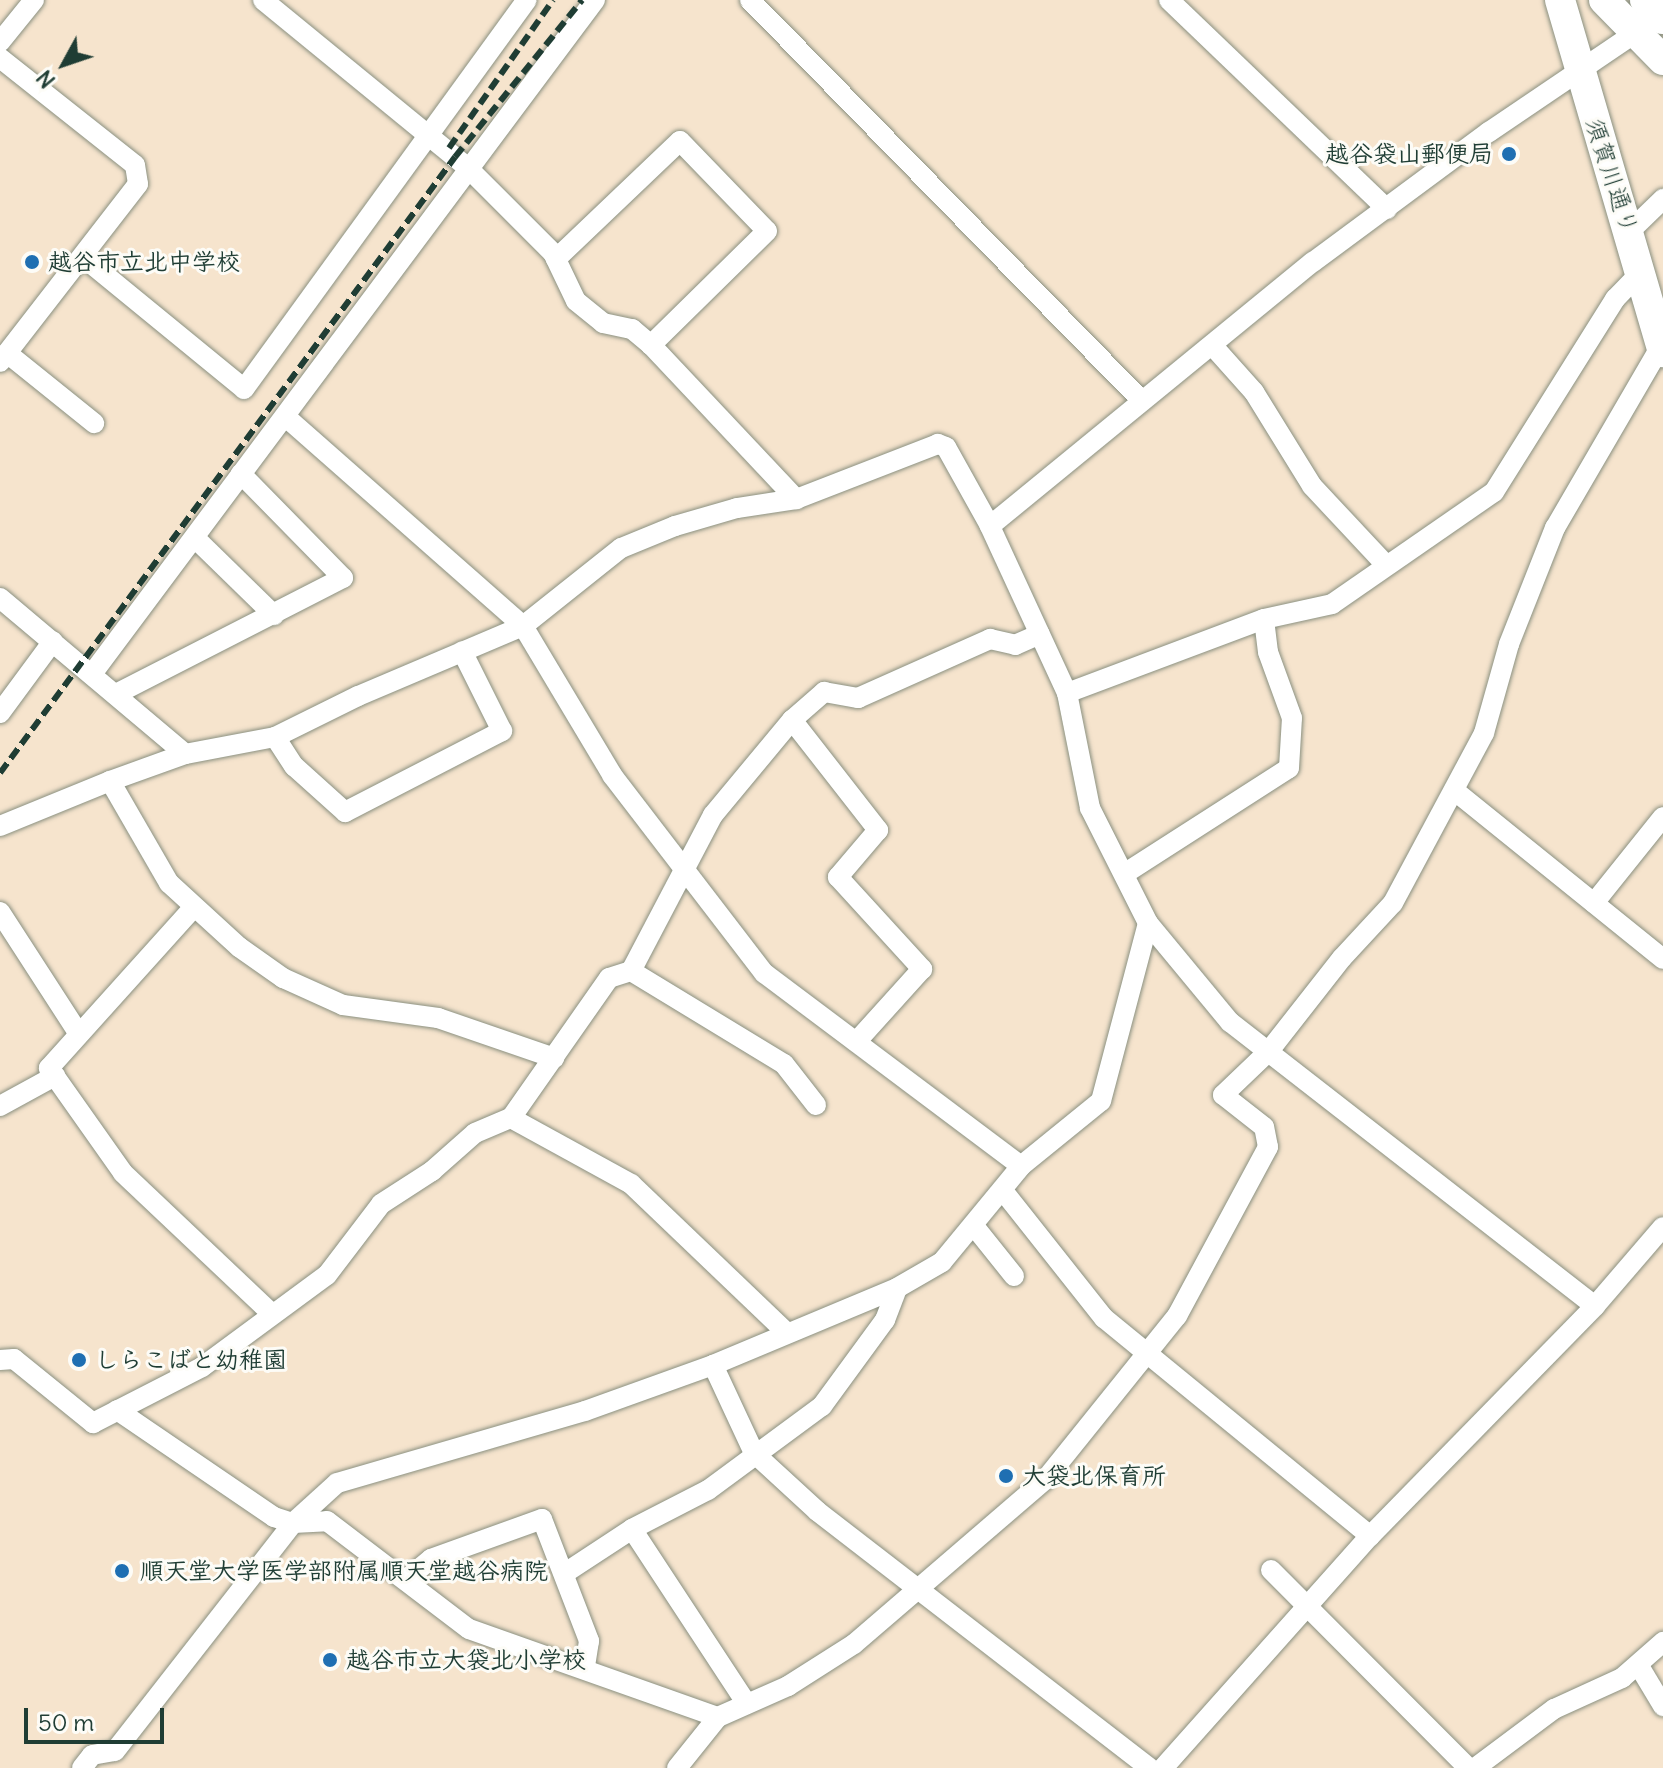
<!DOCTYPE html>
<html>
<head>
<meta charset="utf-8">
<style>
	body { margin:0 }
	#map { position:relative; width:1663px; height:1768px; overflow:hidden; background:#f6e4cd; font-family:Delius,"Klee One",sans-serif }
	div>[style] { position:absolute }
	.roads { filter:drop-shadow(0 0 2px #8a9080) drop-shadow(0 0 2px #8a9080) }
	.street>* { height:20px; margin:-10px; padding:0 10px; transform-origin:10px; border-radius:10px; background:#fff }
	.secondary>* { height:30px; margin:-15px; padding:0 15px; transform-origin:15px; border-radius:15px; background:#fff }
	.rail>* { height:6px; margin-top:-3px; transform-origin:0; background:repeating-linear-gradient(90deg,#1f3d34 0 12px,transparent 0 18px) }
	.dots>* { width:22px; height:22px; translate:-50% -50%; box-sizing:border-box; border:4px solid #fdfcf7; border-radius:50% }
	span { translate:-50% -50%; white-space:nowrap; text-align:center; line-height:1.15; -webkit-text-stroke:6px #fdfcf7; paint-order:stroke }
	.poi-label { font-size:24px; color:#1f3d34; font-weight:700 }
	.right { translate:-100% -50%; text-align:right }
	.left { translate:0 -50%; text-align:left }
	.street-label { font-size:24px; color:#1f3d34 }
	.north { position:absolute; left:24px; top:24px; width:80px; height:80px; -webkit-text-stroke:6px #fdfcf7; paint-order:stroke; rotate:230deg; font-size:22px; font-weight:700; line-height:32px; text-align:center; color:#1f3d34 }
	.north::after { content:''; display:block; margin:auto; width:28px; height:36px; background:#1f3d34; clip-path:polygon(50% 0,100% 100%,50% 72%,0 100%) }
	.scale { position:absolute; left:24px; top:1708px; width:140px; height:36px; box-sizing:border-box; border:4px solid #1f3d34; border-top:0; padding-left:10px; font-size:24px; line-height:28px; white-space:nowrap; color:#1f3d34; -webkit-text-stroke:6px #fdfcf7; paint-order:stroke }
</style>
</head>
<body>
<div id="map">
	<div class="roads">
		<div class="street">
			<i style="left:263px;top:0;width:265px;rotate:39.3deg"></i>
			<i style="left:468px;top:168px;width:120px;rotate:45deg"></i>
			<i style="left:553px;top:253px;width:53px;rotate:64.4deg"></i>
			<i style="left:576px;top:301px;width:35px;rotate:39deg"></i>
			<i style="left:603px;top:323px;width:30px;rotate:12deg"></i>
			<i style="left:632px;top:329px;width:25px;rotate:40deg"></i>
			<i style="left:651px;top:345px;width:212px;rotate:46.7deg"></i>
			<i style="left:750px;top:0;width:559px;rotate:45.65deg"></i>
			<i style="left:1169px;top:0;width:302px;rotate:43.8deg"></i>
			<i style="left:0;top:42px;width:54px;rotate:-51deg"></i>
			<i style="left:0;top:58px;width:172px;rotate:38.4deg"></i>
			<i style="left:135px;top:165px;width:19px;rotate:81deg"></i>
			<i style="left:138px;top:184px;width:225px;rotate:127.8deg"></i>
			<i style="left:1631px;top:230px;width:45px;rotate:-44.1deg"></i>
			<i style="left:83px;top:257px;width:208px;rotate:39.3deg"></i>
			<i style="left:244px;top:389px;width:481px;rotate:-54deg"></i>
			<i style="left:556px;top:259px;width:171px;rotate:-43.6deg"></i>
			<i style="left:680px;top:141px;width:125px;rotate:46deg"></i>
			<i style="left:767px;top:231px;width:163px;rotate:135.5deg"></i>
			<i style="left:1212px;top:345px;width:63px;rotate:48.2deg"></i>
			<i style="left:1254px;top:392px;width:110px;rotate:58.3deg"></i>
			<i style="left:1312px;top:486px;width:107px;rotate:46.9deg"></i>
			<i style="left:7px;top:353px;width:112px;rotate:38.8deg"></i>
			<i style="left:286px;top:417px;width:316px;rotate:41.4deg"></i>
			<i style="left:523px;top:626px;width:174px;rotate:59.1deg"></i>
			<i style="left:612px;top:775px;width:250px;rotate:52.5deg"></i>
			<i style="left:764px;top:973px;width:321px;rotate:36.9deg"></i>
			<i style="left:990px;top:526px;width:417px;rotate:-39.3deg"></i>
			<i style="left:1313px;top:262px;width:219px;rotate:-36.5deg"></i>
			<i style="left:1489px;top:132px;width:187px;rotate:-34.1deg"></i>
			<i style="left:196px;top:539px;width:109px;rotate:44.3deg"></i>
			<i style="left:0;top:598px;width:242px;rotate:40.1deg"></i>
			<i style="left:92px;top:674px;width:841px;rotate:-53.27deg"></i>
			<i style="left:1067px;top:693px;width:210px;rotate:-20.6deg"></i>
			<i style="left:1264px;top:619px;width:70px;rotate:-12.4deg"></i>
			<i style="left:1332px;top:604px;width:197px;rotate:-34.7deg"></i>
			<i style="left:1494px;top:492px;width:228px;rotate:-57.9deg"></i>
			<i style="left:1615px;top:299px;width:37px;rotate:-46deg"></i>
			<i style="left:116px;top:694px;width:255px;rotate:-27.1deg"></i>
			<i style="left:343px;top:578px;width:146px;rotate:-134.4deg"></i>
			<i style="left:0;top:713px;width:89px;rotate:-53.6deg"></i>
			<i style="left:792px;top:720px;width:140px;rotate:52deg"></i>
			<i style="left:878px;top:830px;width:62px;rotate:130.4deg"></i>
			<i style="left:838px;top:877px;width:125px;rotate:47.6deg"></i>
			<i style="left:922px;top:969px;width:98px;rotate:132.1deg"></i>
			<i style="left:275px;top:737px;width:35px;rotate:57deg"></i>
			<i style="left:294px;top:766px;width:69px;rotate:42deg"></i>
			<i style="left:345px;top:812px;width:177px;rotate:-27.3deg"></i>
			<i style="left:502px;top:731px;width:89px;rotate:-116.6deg"></i>
			<i style="left:1455px;top:791px;width:267px;rotate:38.9deg"></i>
			<i style="left:0;top:826px;width:119px;rotate:-22.2deg"></i>
			<i style="left:1124px;top:874px;width:196px;rotate:-32.7deg"></i>
			<i style="left:1289px;top:768px;width:50px;rotate:-86.6deg"></i>
			<i style="left:1292px;top:718px;width:70px;rotate:-110deg"></i>
			<i style="left:1268px;top:652px;width:33px;rotate:-97deg"></i>
			<i style="left:1594px;top:903px;width:110px;rotate:-51.3deg"></i>
			<i style="left:194px;top:907px;width:217px;rotate:132deg"></i>
			<i style="left:49px;top:1068px;width:128px;rotate:54.8deg"></i>
			<i style="left:123px;top:1173px;width:205px;rotate:43.4deg"></i>
			<i style="left:0;top:912px;width:145px;rotate:57.1deg"></i>
			<i style="left:1148px;top:923px;width:129px;rotate:50.4deg"></i>
			<i style="left:1230px;top:1022px;width:462px;rotate:37.9deg"></i>
			<i style="left:631px;top:971px;width:179px;rotate:31.3deg"></i>
			<i style="left:784px;top:1064px;width:52px;rotate:52deg"></i>
			<i style="left:0;top:1106px;width:63px;rotate:-28.6deg"></i>
			<i style="left:511px;top:1118px;width:137px;rotate:28.8deg"></i>
			<i style="left:631px;top:1184px;width:214px;rotate:43.7deg"></i>
			<i style="left:1004px;top:1192px;width:161px;rotate:51.6deg"></i>
			<i style="left:1104px;top:1318px;width:344px;rotate:39.3deg"></i>
			<i style="left:974px;top:1226px;width:64px;rotate:51.3deg"></i>
			<i style="left:0;top:1360px;width:14px;rotate:-4deg"></i>
			<i style="left:14px;top:1359px;width:102px;rotate:39deg"></i>
			<i style="left:93px;top:1423px;width:123px;rotate:-27.2deg"></i>
			<i style="left:202px;top:1367px;width:155px;rotate:-36.4deg"></i>
			<i style="left:327px;top:1275px;width:89px;rotate:-52.7deg"></i>
			<i style="left:381px;top:1204px;width:61px;rotate:-32.9deg"></i>
			<i style="left:432px;top:1171px;width:57px;rotate:-41.5deg"></i>
			<i style="left:475px;top:1133px;width:39px;rotate:-23deg"></i>
			<i style="left:511px;top:1118px;width:171px;rotate:-55deg"></i>
			<i style="left:609px;top:978px;width:23px;rotate:-18deg"></i>
			<i style="left:631px;top:971px;width:176px;rotate:-62.3deg"></i>
			<i style="left:713px;top:815px;width:124px;rotate:-50.3deg"></i>
			<i style="left:792px;top:720px;width:43px;rotate:-41.2deg"></i>
			<i style="left:824px;top:692px;width:35px;rotate:10deg"></i>
			<i style="left:858px;top:698px;width:145px;rotate:-24.1deg"></i>
			<i style="left:990px;top:639px;width:26px;rotate:13deg"></i>
			<i style="left:1015px;top:645px;width:27px;rotate:-24deg"></i>
			<i style="left:713px;top:1365px;width:97px;rotate:65deg"></i>
			<i style="left:754px;top:1453px;width:86px;rotate:42.6deg"></i>
			<i style="left:817px;top:1511px;width:420px;rotate:37.7deg"></i>
			<i style="left:117px;top:1410px;width:190px;rotate:34.3deg"></i>
			<i style="left:274px;top:1517px;width:20px;rotate:18deg"></i>
			<i style="left:293px;top:1523px;width:34px;rotate:-3deg"></i>
			<i style="left:327px;top:1521px;width:178px;rotate:37.3deg"></i>
			<i style="left:469px;top:1629px;width:264px;rotate:19.5deg"></i>
			<i style="left:632px;top:1529px;width:209px;rotate:56.7deg"></i>
			<i style="left:1271px;top:1570px;width:279px;rotate:45.1deg"></i>
			<i style="left:565px;top:1573px;width:80px;rotate:-33.3deg"></i>
			<i style="left:632px;top:1529px;width:85px;rotate:-27.2deg"></i>
			<i style="left:708px;top:1490px;width:142px;rotate:-36.4deg"></i>
			<i style="left:822px;top:1406px;width:107px;rotate:-53.8deg"></i>
			<i style="left:885px;top:1320px;width:34px;rotate:-69deg"></i>
			<i style="left:407px;top:1579px;width:31px;rotate:-40deg"></i>
			<i style="left:431px;top:1559px;width:118px;rotate:-19.8deg"></i>
			<i style="left:542px;top:1519px;width:131px;rotate:68.9deg"></i>
			<i style="left:589px;top:1641px;width:25px;rotate:99deg"></i>
			<i style="left:1639px;top:1666px;width:47px;rotate:59deg"></i>
			<i style="left:82px;top:1768px;width:16px;rotate:-52deg"></i>
			<i style="left:92px;top:1755px;width:23px;rotate:-10deg"></i>
			<i style="left:115px;top:1751px;width:289px;rotate:-52deg"></i>
			<i style="left:293px;top:1523px;width:59px;rotate:-42.3deg"></i>
			<i style="left:337px;top:1483px;width:258px;rotate:-16.2deg"></i>
			<i style="left:585px;top:1411px;width:136px;rotate:-19.8deg"></i>
			<i style="left:713px;top:1365px;width:199px;rotate:-22.7deg"></i>
			<i style="left:897px;top:1288px;width:52px;rotate:-30deg"></i>
			<i style="left:942px;top:1262px;width:124px;rotate:-50.5deg"></i>
			<i style="left:1021px;top:1166px;width:103px;rotate:-39.1deg"></i>
			<i style="left:1101px;top:1101px;width:184px;rotate:-75.2deg"></i>
			<i style="left:1148px;top:923px;width:129px;rotate:-116.8deg"></i>
			<i style="left:1090px;top:808px;width:117px;rotate:-101.3deg"></i>
			<i style="left:1067px;top:693px;width:184px;rotate:-114.8deg"></i>
			<i style="left:990px;top:526px;width:90px;rotate:-119.1deg"></i>
			<i style="left:946px;top:447px;width:9px;rotate:-159deg"></i>
			<i style="left:938px;top:444px;width:152px;rotate:158.8deg"></i>
			<i style="left:796px;top:499px;width:60px;rotate:171.3deg"></i>
			<i style="left:737px;top:508px;width:65px;rotate:163.8deg"></i>
			<i style="left:675px;top:526px;width:58px;rotate:157.8deg"></i>
			<i style="left:621px;top:548px;width:125px;rotate:141.5deg"></i>
			<i style="left:523px;top:626px;width:179px;rotate:157deg"></i>
			<i style="left:358px;top:696px;width:93px;rotate:153.7deg"></i>
			<i style="left:275px;top:737px;width:92px;rotate:169.3deg"></i>
			<i style="left:185px;top:754px;width:80px;rotate:160.2deg"></i>
			<i style="left:110px;top:781px;width:118px;rotate:60deg"></i>
			<i style="left:169px;top:883px;width:95px;rotate:42.4deg"></i>
			<i style="left:239px;top:947px;width:54px;rotate:35.2deg"></i>
			<i style="left:283px;top:978px;width:66px;rotate:24.2deg"></i>
			<i style="left:343px;top:1005px;width:96px;rotate:7.8deg"></i>
			<i style="left:438px;top:1018px;width:123px;rotate:19deg"></i>
			<i style="left:677px;top:1768px;width:65px;rotate:-51.2deg"></i>
			<i style="left:718px;top:1717px;width:77px;rotate:-23.9deg"></i>
			<i style="left:788px;top:1686px;width:78px;rotate:-32.5deg"></i>
			<i style="left:854px;top:1644px;width:252px;rotate:-40.7deg"></i>
			<i style="left:1045px;top:1480px;width:211px;rotate:-51.2deg"></i>
			<i style="left:1177px;top:1316px;width:192px;rotate:-61.7deg"></i>
			<i style="left:1268px;top:1147px;width:20px;rotate:-101deg"></i>
			<i style="left:1264px;top:1127px;width:52px;rotate:-142deg"></i>
			<i style="left:1223px;top:1095px;width:64px;rotate:-43.7deg"></i>
			<i style="left:1269px;top:1051px;width:118px;rotate:-51.9deg"></i>
			<i style="left:1342px;top:958px;width:75px;rotate:-47.2deg"></i>
			<i style="left:1393px;top:903px;width:193px;rotate:-61.8deg"></i>
			<i style="left:1484px;top:733px;width:92px;rotate:-74.3deg"></i>
			<i style="left:1509px;top:644px;width:125px;rotate:-68.4deg"></i>
			<i style="left:1555px;top:528px;width:211px;rotate:-59.8deg"></i>
			<i style="left:1163px;top:1768px;width:311px;rotate:-48.3deg"></i>
			<i style="left:1370px;top:1536px;width:322px;rotate:-45.6deg"></i>
			<i style="left:1595px;top:1306px;width:104px;rotate:-49.3deg"></i>
			<i style="left:1475px;top:1768px;width:99px;rotate:-36.8deg"></i>
			<i style="left:1554px;top:1709px;width:75px;rotate:-24.5deg"></i>
			<i style="left:1622px;top:1678px;width:55px;rotate:-41.3deg"></i>
		</div>
		<div class="secondary">
			<i style="left:1560px;top:0;width:367px;rotate:73.7deg"></i>
			<i style="left:1604px;top:0;width:84px;rotate:45.5deg"></i>
			<i style="left:1645px;top:0;width:26px;rotate:47deg"></i>
		</div>
	</div>
	<div class="rail">
		<i style="left:449px;top:148px;width:181px;rotate:-54.9deg"></i>
		<i style="left:0;top:773px;width:766px;rotate:-53.55deg"></i>
		<i style="left:455px;top:157px;width:202px;rotate:-51deg"></i>
	</div>
	<div class="dots">
		<i style="left:1509px;top:154px;background:#1f6fb2"></i>
		<i style="left:32px;top:262px;background:#1f6fb2"></i>
		<i style="left:79px;top:1360px;background:#1f6fb2"></i>
		<i style="left:1006px;top:1476px;background:#1f6fb2"></i>
		<i style="left:122px;top:1571px;background:#1f6fb2"></i>
		<i style="left:330px;top:1660px;background:#1f6fb2"></i>
	</div>
	<div class="poi-label">
		<span class="right" style="left:1493px;top:154px">越谷袋山郵便局</span>
		<span class="left" style="left:48px;top:262px">越谷市立北中学校</span>
		<span class="left" style="left:95px;top:1360px">しらこばと幼稚園</span>
		<span class="left" style="left:1022px;top:1476px">大袋北保育所</span>
		<span class="left" style="left:140px;top:1571px">順天堂大学医学部附属順天堂越谷病院</span>
		<span class="left" style="left:346px;top:1660px">越谷市立大袋北小学校</span>
	</div>
	<div class="street-label">
		<span style="left:1612px;top:176px;rotate:72deg">須賀川通り</span>
	</div>
	<div class="north">N</div>
	<div class="scale">50 m</div>
</div>
</body>
</html>
